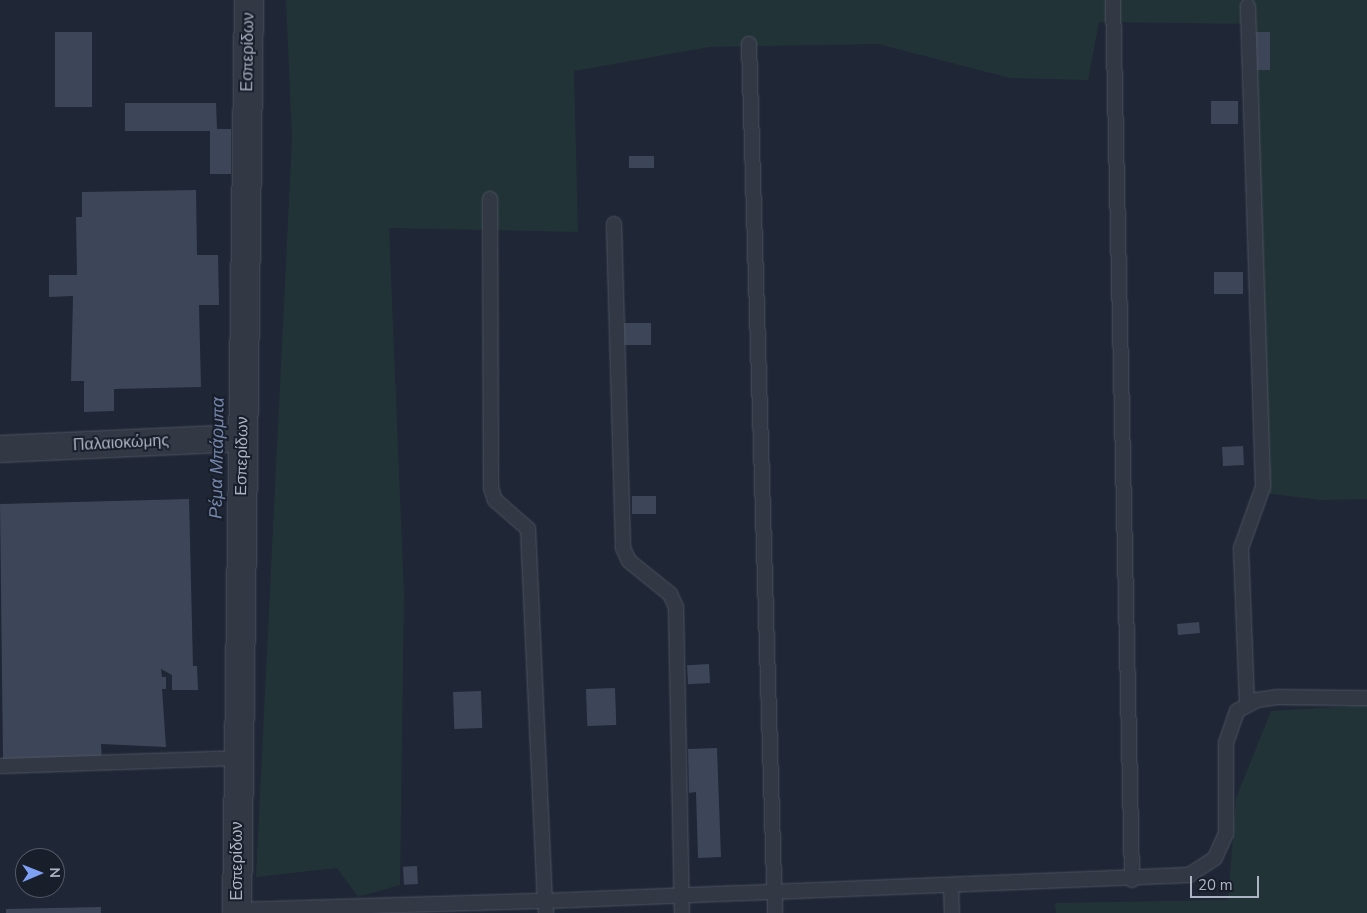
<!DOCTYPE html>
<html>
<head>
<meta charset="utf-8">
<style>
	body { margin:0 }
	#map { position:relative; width:1367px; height:913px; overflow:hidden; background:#1f2635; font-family:"Nunito Sans",sans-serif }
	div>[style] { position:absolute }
	.green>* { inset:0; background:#223337 }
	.building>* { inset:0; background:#3d4658; transform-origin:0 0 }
	.roads { filter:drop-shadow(0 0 1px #4d5361) drop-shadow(0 0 1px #4d5361) }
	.service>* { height:14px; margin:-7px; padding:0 7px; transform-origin:7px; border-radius:7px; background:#333845 }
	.minor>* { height:26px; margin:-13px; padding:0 13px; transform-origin:13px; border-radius:13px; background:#333845 }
	.tertiary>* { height:28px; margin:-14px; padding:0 14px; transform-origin:14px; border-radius:14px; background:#333845 }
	span { translate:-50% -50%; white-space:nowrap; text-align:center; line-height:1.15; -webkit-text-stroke:4px #181e2a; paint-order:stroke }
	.street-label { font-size:16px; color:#acb3c3 }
	.water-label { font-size:18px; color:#7486ab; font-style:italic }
	.north { position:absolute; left:15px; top:848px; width:50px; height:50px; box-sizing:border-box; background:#181e2a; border:1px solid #535a67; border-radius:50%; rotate:89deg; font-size:14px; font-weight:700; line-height:20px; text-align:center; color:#acb3c3 }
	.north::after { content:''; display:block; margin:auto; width:18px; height:22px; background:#7fa1f5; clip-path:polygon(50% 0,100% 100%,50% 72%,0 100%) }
	.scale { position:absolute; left:1190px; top:876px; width:69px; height:22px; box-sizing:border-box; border:2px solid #acb3c3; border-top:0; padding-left:6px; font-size:15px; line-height:18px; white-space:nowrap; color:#acb3c3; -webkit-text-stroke:4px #181e2a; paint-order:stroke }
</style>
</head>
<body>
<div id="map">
	<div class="green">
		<i style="clip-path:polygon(286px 0,1367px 0,1367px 499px,1321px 500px,1265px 493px,1250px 24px,1099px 22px,1088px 80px,1010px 78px,878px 44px,709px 47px,574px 71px,578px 232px,389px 228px,404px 594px,400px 885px,358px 897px,337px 868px,256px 877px,292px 139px)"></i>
		<i style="clip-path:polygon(1367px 705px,1367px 913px,1056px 913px,1055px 903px,1228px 900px,1236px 798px,1271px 711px)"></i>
	</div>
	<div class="building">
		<i style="left:55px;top:32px;width:37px;height:75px"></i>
		<i style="left:1254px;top:32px;width:16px;height:38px"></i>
		<i style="left:1211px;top:101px;width:27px;height:23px"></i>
		<i style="clip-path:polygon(125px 103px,216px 103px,217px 129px,231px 129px,231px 174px,210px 174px,210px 131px,125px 131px)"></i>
		<i style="left:654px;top:156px;width:12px;height:25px;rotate:90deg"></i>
		<i style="clip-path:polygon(196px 190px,197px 255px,218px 255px,219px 305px,199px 305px,201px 387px,114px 389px,114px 411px,84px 412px,84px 381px,71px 381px,73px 296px,49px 297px,49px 275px,77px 275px,76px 217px,82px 217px,82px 192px)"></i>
		<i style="left:1243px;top:272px;width:22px;height:29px;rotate:90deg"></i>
		<i style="left:623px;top:323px;width:28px;height:22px"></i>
		<i style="left:1243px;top:446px;width:19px;height:21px;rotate:87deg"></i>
		<i style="left:632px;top:496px;width:24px;height:18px"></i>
		<i style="clip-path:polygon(189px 499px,193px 666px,197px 666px,198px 690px,172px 690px,172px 675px,161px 669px,162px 677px,166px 677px,166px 689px,162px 689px,166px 747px,101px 744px,102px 760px,3px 761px,0 504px)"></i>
		<i style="left:1199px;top:622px;width:11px;height:22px;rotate:85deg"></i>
		<i style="left:709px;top:664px;width:19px;height:22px;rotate:87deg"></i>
		<i style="left:615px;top:688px;width:37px;height:29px;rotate:88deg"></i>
		<i style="left:481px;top:691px;width:37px;height:28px;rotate:88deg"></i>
		<i style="clip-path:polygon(717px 748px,721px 857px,698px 858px,696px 792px,689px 793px,688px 749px)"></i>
		<i style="left:417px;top:866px;width:18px;height:14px;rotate:87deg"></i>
		<i style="clip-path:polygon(101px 907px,101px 913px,6px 913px,6px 909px)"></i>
	</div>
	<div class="roads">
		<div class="service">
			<i style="left:1113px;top:0;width:880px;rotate:88.76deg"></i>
			<i style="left:749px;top:44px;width:869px;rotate:88.29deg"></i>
			<i style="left:490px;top:199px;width:289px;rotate:89.8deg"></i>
			<i style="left:491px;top:488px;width:13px;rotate:72deg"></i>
			<i style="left:495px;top:500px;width:44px;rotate:41.3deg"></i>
			<i style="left:528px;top:529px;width:372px;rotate:87.4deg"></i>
			<i style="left:545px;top:901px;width:645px;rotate:-2.31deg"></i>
			<i style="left:1189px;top:875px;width:31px;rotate:-33deg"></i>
			<i style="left:1215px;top:858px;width:27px;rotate:-66deg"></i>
			<i style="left:1226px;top:833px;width:90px;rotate:-90deg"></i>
			<i style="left:1226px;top:743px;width:34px;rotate:-71deg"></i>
			<i style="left:1237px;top:711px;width:23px;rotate:-29deg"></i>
			<i style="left:1257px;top:700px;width:22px;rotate:-8deg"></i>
			<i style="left:1279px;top:697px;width:88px;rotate:0.7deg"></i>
			<i style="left:614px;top:224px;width:324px;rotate:88.4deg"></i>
			<i style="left:623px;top:548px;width:14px;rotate:65deg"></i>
			<i style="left:629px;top:561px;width:53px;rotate:38.8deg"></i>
			<i style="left:670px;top:594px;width:14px;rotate:65deg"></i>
			<i style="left:676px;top:607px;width:306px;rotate:88.9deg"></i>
			<i style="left:1247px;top:704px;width:156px;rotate:-92.2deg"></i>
			<i style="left:1241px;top:548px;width:65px;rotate:-70.2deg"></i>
			<i style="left:1263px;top:487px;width:481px;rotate:-91.8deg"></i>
			<i style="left:0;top:766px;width:238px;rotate:-1.9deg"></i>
			<i style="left:951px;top:886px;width:27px;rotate:88deg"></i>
			<i style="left:237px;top:910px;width:308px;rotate:-1.7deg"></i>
			<i style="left:545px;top:901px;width:12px;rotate:85deg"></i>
		</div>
		<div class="minor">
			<i style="left:0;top:449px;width:242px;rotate:-2.6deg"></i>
		</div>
		<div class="tertiary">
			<i style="left:237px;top:913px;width:913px;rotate:-89.25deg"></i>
		</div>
	</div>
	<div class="street-label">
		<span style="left:248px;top:52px;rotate:-89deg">Εσπερίδων</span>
		<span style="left:121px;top:443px;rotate:-3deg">Παλαιοκώμης</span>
		<span style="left:242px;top:456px;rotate:-89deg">Εσπερίδων</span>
		<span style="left:237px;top:861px;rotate:-90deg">Εσπερίδων</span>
	</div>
	<div class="water-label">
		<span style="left:217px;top:458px;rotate:-89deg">Ρέμα Μπάρμπα</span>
	</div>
	<div class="north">N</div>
	<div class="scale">20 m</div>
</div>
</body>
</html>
